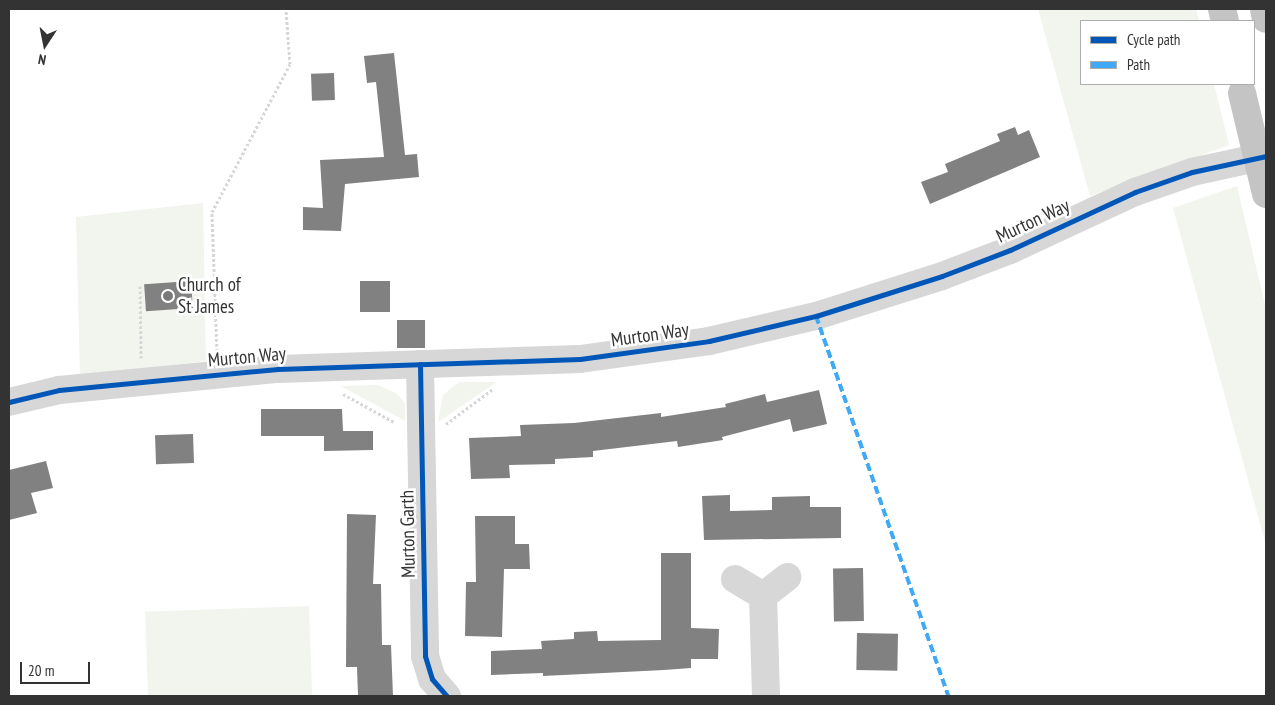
<!DOCTYPE html>
<html>
<head>
<meta charset="utf-8">
<style>
	body { margin:0 }
	#map { position:relative; width:1275px; height:705px; overflow:hidden; background:#fff; font-family:"PT Sans Narrow",sans-serif }
	div>[style] { position:absolute }
	.green>* { inset:0; background:#f1f5ed; transform-origin:0 0 }
	.building>* { inset:0; background:#818181; transform-origin:0 0 }
	.path>* { height:3px; margin-top:-1.5px; transform-origin:0; background:repeating-linear-gradient(90deg,#d6d6d6 0 2.5px,transparent 0 5px) }
	.minor>* { height:28px; margin:-14px; padding:0 14px; transform-origin:14px; border-radius:14px; background:#d7d7d7 }
	.highway>* { height:28px; margin:-14px; padding:0 14px; transform-origin:14px; border-radius:14px; background:#c4c4c4 }
	.highway-bridge>* { height:28px; margin:-14px; padding:0 14px; transform-origin:14px; border-radius:14px; background:#c4c4c4 }
	.quiet>* { height:4px; margin-top:-2px; transform-origin:0; background:repeating-linear-gradient(90deg,#3fa9f5 0 8px,transparent 0 12px) }
	.cycleway>* { height:5px; margin:-2.5px; padding:0 2.5px; transform-origin:2.5px; border-radius:2.5px; background:#0057b8 }
	.dots>* { width:14px; height:14px; translate:-50% -50%; box-sizing:border-box; border:2px solid #fff; border-radius:50% }
	span { translate:-50% -50%; white-space:nowrap; text-align:center; line-height:1.15; -webkit-text-stroke:5px #fff; paint-order:stroke }
	.street-label { font-size:19px; color:#333 }
	.poi-label { font-size:19px; color:#333 }
	.left { translate:0 -50%; text-align:left }
	.frame { position:absolute; inset:0; border:10px solid #333; pointer-events:none }
	.legend { position:absolute; left:1080px; top:20px; width:175px; height:65px; box-sizing:border-box; background:#fff; border:1px solid #adadad; margin:0; padding:6px 9px; list-style:none; font-size:15px; color:#333 }
	.legend li { display:flex; align-items:center; gap:10px; height:25px }
	.legend b { width:25px; border:1px solid #adadad }
	.north { position:absolute; left:20px; top:20px; width:50px; height:50px; -webkit-text-stroke:4px #fff; paint-order:stroke; rotate:191deg; font-size:14px; font-weight:700; line-height:20px; text-align:center; color:#333 }
	.north::after { content:''; display:block; margin:auto; width:18px; height:22px; background:#333; clip-path:polygon(50% 0,100% 100%,50% 72%,0 100%) }
	.scale { position:absolute; left:20px; top:662px; width:70px; height:22px; box-sizing:border-box; border:2px solid #333; border-top:0; padding-left:6px; font-size:15px; line-height:18px; white-space:nowrap; color:#333; -webkit-text-stroke:4px #fff; paint-order:stroke }
</style>
</head>
<body>
<div id="map">
	<div class="green">
		<i style="clip-path:polygon(1038px 9px,1196px 9px,1199px 21px,1081px 21px,1081px 84px,1214px 84px,1229px 145px,1090px 196px)"></i>
		<i style="clip-path:polygon(1237px 186px,1266px 309px,1266px 545px,1173px 208px)"></i>
		<i style="clip-path:polygon(203px 203px,206px 361px,80px 376px,76px 217px)"></i>
		<i style="clip-path:polygon(459px 382px,497px 382px,438px 422px,443px 395px)"></i>
		<i style="clip-path:polygon(377px 385px,396px 393px,405px 403px,405px 421px,341px 386px)"></i>
		<i style="left:309px;top:606px;width:90px;height:164px;rotate:88deg"></i>
	</div>
	<div class="building">
		<i style="clip-path:polygon(394px 53px,405px 155px,417px 154px,419px 177px,345px 184px,341px 231px,303px 230px,303px 207px,323px 208px,320px 160px,384px 157px,376px 82px,367px 83px,364px 56px)"></i>
		<i style="left:334px;top:73px;width:27px;height:23px;rotate:88deg"></i>
		<i style="clip-path:polygon(1015px 127px,1018px 135px,1029px 130px,1040px 157px,930px 204px,921px 182px,948px 172px,945px 164px,1000px 141px,997px 134px)"></i>
		<i style="left:191px;top:281px;width:27px;height:47px;rotate:86deg"></i>
		<i style="left:360px;top:281px;width:30px;height:31px"></i>
		<i style="left:397px;top:320px;width:28px;height:28px"></i>
		<i style="clip-path:polygon(819px 390px,827px 424px,793px 432px,790px 419px,722px 437px,723px 440px,678px 447px,677px 441px,593px 451px,593px 457px,555px 459px,555px 464px,509px 465px,510px 478px,471px 479px,469px 438px,521px 436px,520px 425px,574px 423px,661px 413px,661px 417px,726px 407px,725px 404px,765px 394px,767px 402px)"></i>
		<i style="clip-path:polygon(261px 409px,342px 409px,343px 431px,373px 431px,373px 450px,324px 451px,324px 436px,261px 436px)"></i>
		<i style="left:193px;top:434px;width:29px;height:38px;rotate:88deg"></i>
		<i style="clip-path:polygon(46px 461px,53px 488px,31px 493px,37px 513px,9px 520px,9px 470px)"></i>
		<i style="clip-path:polygon(730px 495px,730px 511px,772px 510px,772px 497px,810px 496px,810px 507px,841px 507px,841px 538px,704px 540px,702px 496px)"></i>
		<i style="clip-path:polygon(347px 514px,376px 515px,373px 584px,381px 584px,382px 645px,391px 645px,393px 696px,358px 696px,357px 667px,346px 667px)"></i>
		<i style="clip-path:polygon(475px 516px,515px 516px,515px 544px,529px 544px,530px 569px,504px 569px,502px 637px,465px 636px,466px 582px,476px 582px)"></i>
		<i style="clip-path:polygon(661px 553px,691px 553px,691px 628px,719px 629px,718px 659px,691px 659px,691px 668px,664px 670px,543px 676px,543px 673px,491px 675px,491px 651px,542px 649px,541px 641px,574px 639px,574px 632px,597px 631px,598px 641px,661px 640px)"></i>
		<i style="left:863px;top:568px;width:53px;height:30px;rotate:89deg"></i>
		<i style="left:857px;top:633px;width:41px;height:37px;rotate:1deg"></i>
	</div>
	<div class="path">
		<i style="left:140px;top:286px;width:72px;rotate:89.2deg"></i>
		<i style="left:217px;top:351px;width:139px;rotate:-92.1deg"></i>
		<i style="left:212px;top:212px;width:167px;rotate:-62.2deg"></i>
		<i style="left:290px;top:64px;width:55px;rotate:-94.2deg"></i>
		<i style="left:343px;top:394px;width:60px;rotate:28.7deg"></i>
		<i style="left:446px;top:424px;width:59px;rotate:-36.7deg"></i>
	</div>
	<div class="minor">
		<i style="left:420px;top:364px;width:292px;rotate:89deg"></i>
		<i style="left:425px;top:656px;width:24px;rotate:73deg"></i>
		<i style="left:432px;top:679px;width:23px;rotate:49deg"></i>
		<i style="left:9px;top:402px;width:51px;rotate:-13.5deg"></i>
		<i style="left:59px;top:390px;width:220px;rotate:-5.5deg"></i>
		<i style="left:278px;top:369px;width:302px;rotate:-1.9deg"></i>
		<i style="left:580px;top:359px;width:130px;rotate:-7.9deg"></i>
		<i style="left:709px;top:341px;width:110px;rotate:-13.2deg"></i>
		<i style="left:816px;top:316px;width:132px;rotate:-17.6deg"></i>
		<i style="left:942px;top:276px;width:73px;rotate:-20.9deg"></i>
		<i style="left:1010px;top:250px;width:138px;rotate:-24.9deg"></i>
		<i style="left:1135px;top:192px;width:60px;rotate:-19.3deg"></i>
		<i style="left:1192px;top:172px;width:76px;rotate:-12.2deg"></i>
		<i style="left:735px;top:579px;width:33px;rotate:31deg"></i>
		<i style="left:766px;top:696px;width:100px;rotate:-91.7deg"></i>
		<i style="left:763px;top:596px;width:31px;rotate:-38deg"></i>
	</div>
	<div class="highway">
		<i style="left:1222px;top:9px;width:12px;rotate:76deg"></i>
		<i style="left:1264px;top:9px;width:10px;rotate:79deg"></i>
	</div>
	<div class="highway-bridge">
		<i style="left:1242px;top:93px;width:104px;rotate:76.6deg"></i>
	</div>
	<div class="quiet">
		<i style="left:816px;top:316px;width:402px;rotate:70.8deg"></i>
	</div>
	<div class="cycleway">
		<i style="left:420px;top:364px;width:292px;rotate:89deg"></i>
		<i style="left:425px;top:656px;width:24px;rotate:73deg"></i>
		<i style="left:432px;top:679px;width:23px;rotate:49deg"></i>
		<i style="left:9px;top:402px;width:51px;rotate:-13.5deg"></i>
		<i style="left:59px;top:390px;width:220px;rotate:-5.5deg"></i>
		<i style="left:278px;top:369px;width:302px;rotate:-1.9deg"></i>
		<i style="left:580px;top:359px;width:130px;rotate:-7.9deg"></i>
		<i style="left:709px;top:341px;width:110px;rotate:-13.2deg"></i>
		<i style="left:816px;top:316px;width:132px;rotate:-17.6deg"></i>
		<i style="left:942px;top:276px;width:73px;rotate:-20.9deg"></i>
		<i style="left:1010px;top:250px;width:138px;rotate:-24.9deg"></i>
		<i style="left:1135px;top:192px;width:60px;rotate:-19.3deg"></i>
		<i style="left:1192px;top:172px;width:76px;rotate:-12.2deg"></i>
	</div>
	<div class="dots">
		<i style="left:168px;top:296px;background:#7a7a7a"></i>
	</div>
	<div class="street-label">
		<span style="left:1033px;top:221px;rotate:-25deg">Murton Way</span>
		<span style="left:650px;top:335px;rotate:-8deg">Murton Way</span>
		<span style="left:247px;top:357px;rotate:-5deg">Murton Way</span>
		<span style="left:408px;top:534px;rotate:-91deg">Murton Garth</span>
	</div>
	<div class="poi-label">
		<span class="left" style="left:178px;top:296px">Church of<br>St James</span>
	</div>
	<div class="frame"></div>
	<ul class="legend">
	<li><b style="height:6px;background:#0057b8"></b>Cycle path</li>
	<li><b style="height:6px;background:#3fa9f5"></b>Path</li>
	</ul>
	<div class="north">N</div>
	<div class="scale">20 m</div>
</div>
</body>
</html>
